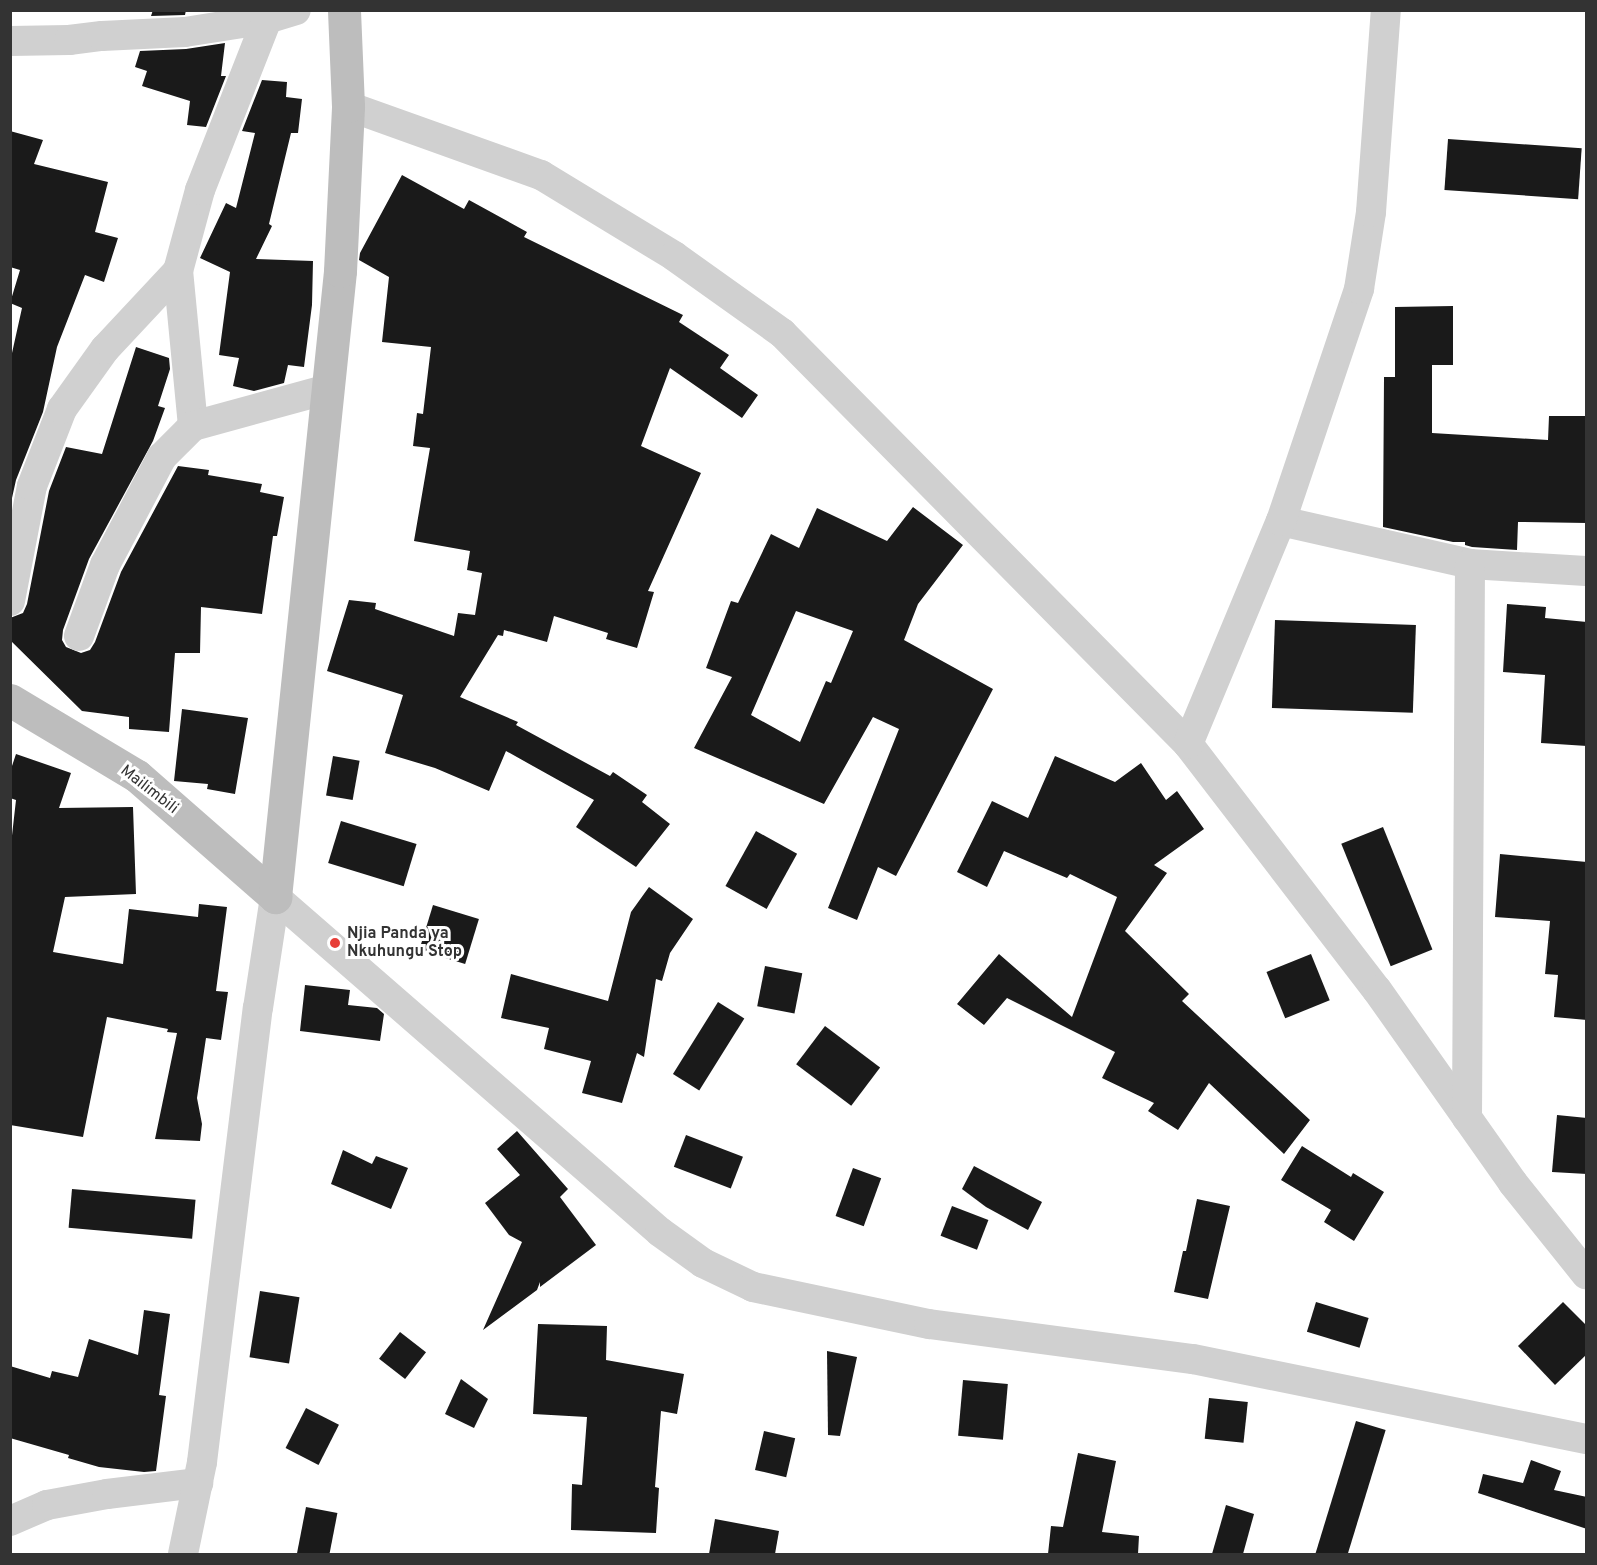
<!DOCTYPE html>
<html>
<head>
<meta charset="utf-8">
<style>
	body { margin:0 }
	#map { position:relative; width:1597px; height:1565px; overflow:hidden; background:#fff; font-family:Overpass,sans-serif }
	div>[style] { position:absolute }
	.building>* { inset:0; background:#1a1a1a; transform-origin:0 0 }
	.street>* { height:30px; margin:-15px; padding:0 15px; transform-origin:15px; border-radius:15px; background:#d0d0d0 }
	.secondary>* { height:33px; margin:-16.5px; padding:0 16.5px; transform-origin:16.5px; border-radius:16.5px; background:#bdbdbd }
	.dots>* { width:16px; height:16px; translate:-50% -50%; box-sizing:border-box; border:3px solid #fff; border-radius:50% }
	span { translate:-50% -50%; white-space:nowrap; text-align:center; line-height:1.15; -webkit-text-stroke:6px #fff; paint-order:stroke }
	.street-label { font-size:16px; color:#333 }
	.poi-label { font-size:16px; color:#333; font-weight:700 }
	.left { translate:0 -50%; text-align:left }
	.frame { position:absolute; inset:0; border:12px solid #333; pointer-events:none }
</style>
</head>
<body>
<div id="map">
	<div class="building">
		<i style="clip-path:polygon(153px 10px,186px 10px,185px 15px,151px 16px)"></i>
		<i style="clip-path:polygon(225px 43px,221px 76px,226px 76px,206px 127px,187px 125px,190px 101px,142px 86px,147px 71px,135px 67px,140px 51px,186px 49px)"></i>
		<i style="clip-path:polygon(262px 80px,287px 82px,286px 97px,302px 99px,298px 133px,291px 133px,269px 224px,272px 226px,256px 259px,313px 261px,312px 305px,304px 367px,288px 365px,284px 383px,254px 391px,233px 386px,239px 358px,219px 355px,230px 272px,200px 258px,226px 203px,236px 208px,255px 133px,242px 131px)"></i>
		<i style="clip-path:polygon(10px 131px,43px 140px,34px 164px,108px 182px,95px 232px,118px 238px,104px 282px,85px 275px,57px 347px,43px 412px,16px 480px,10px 507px,10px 362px,22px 308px,10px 303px,20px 270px,10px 267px)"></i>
		<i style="left:1448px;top:139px;width:134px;height:51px;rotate:4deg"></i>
		<i style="clip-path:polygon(402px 175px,464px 209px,469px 200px,527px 232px,524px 237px,683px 315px,679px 322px,729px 355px,720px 368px,758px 395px,742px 418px,670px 368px,641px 446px,701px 473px,648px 591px,654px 592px,637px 648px,606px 639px,608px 633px,554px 616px,547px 642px,504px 630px,503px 636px,498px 635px,460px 697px,518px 722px,516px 725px,610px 776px,613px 772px,647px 795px,642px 802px,670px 824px,636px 867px,576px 827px,594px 800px,506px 751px,489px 791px,435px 768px,385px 753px,403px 695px,327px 671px,349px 600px,376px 603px,375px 609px,454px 636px,458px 613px,475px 615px,482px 573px,467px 570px,470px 551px,414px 541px,430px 448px,413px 446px,417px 413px,423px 414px,431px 347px,382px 342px,389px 277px,359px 260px,360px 253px)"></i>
		<i style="clip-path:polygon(1453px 306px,1453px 365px,1432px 365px,1432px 433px,1548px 440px,1549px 416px,1587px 416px,1587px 523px,1518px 522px,1517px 550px,1472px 547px,1465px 545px,1465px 542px,1453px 542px,1383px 527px,1384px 377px,1395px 377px,1395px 307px)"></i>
		<i style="clip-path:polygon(136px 347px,169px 358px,170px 369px,158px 406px,165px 408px,153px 441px,89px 559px,63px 630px,62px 640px,66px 647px,81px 653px,90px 650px,95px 642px,121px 572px,178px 466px,209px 470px,208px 475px,262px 484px,260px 492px,284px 497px,277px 536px,273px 536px,262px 614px,201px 607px,200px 653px,175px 653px,169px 732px,129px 729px,129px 717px,82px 711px,10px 640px,10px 618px,23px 613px,27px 604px,49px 491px,66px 447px,102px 454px)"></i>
		<i style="clip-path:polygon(evenodd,913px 507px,963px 545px,918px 604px,904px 640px,993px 689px,896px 876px,878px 867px,857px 920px,828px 908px,899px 729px,873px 717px,824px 804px,694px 748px,732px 677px,706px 668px,731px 601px,738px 603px,771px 534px,799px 548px,817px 508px,887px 541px,913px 507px,796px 611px,853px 631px,831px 683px,826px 681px,800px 742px,751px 715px,796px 611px)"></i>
		<i style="clip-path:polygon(1507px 604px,1546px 607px,1545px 618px,1587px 622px,1587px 746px,1541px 743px,1545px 675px,1503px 672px)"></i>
		<i style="left:1275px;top:620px;width:141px;height:88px;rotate:2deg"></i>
		<i style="clip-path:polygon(182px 709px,248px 718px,235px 794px,207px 789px,208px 784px,174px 781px)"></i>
		<i style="clip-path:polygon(16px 754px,71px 773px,59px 808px,133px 807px,136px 894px,65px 897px,53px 952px,123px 964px,129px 909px,198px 917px,199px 904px,227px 907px,216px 991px,228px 992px,221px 1040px,206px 1038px,197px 1098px,202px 1124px,200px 1141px,155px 1139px,177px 1033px,167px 1032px,168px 1029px,107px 1017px,83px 1137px,10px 1125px,10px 853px,16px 800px,10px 798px,10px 772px)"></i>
		<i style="left:333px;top:756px;width:27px;height:40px;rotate:10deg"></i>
		<i style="clip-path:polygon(1055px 756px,1115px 782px,1141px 763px,1166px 800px,1177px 791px,1204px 829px,1154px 865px,1167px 873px,1125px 931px,1189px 994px,1182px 1001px,1310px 1120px,1284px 1154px,1209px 1083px,1178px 1130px,1148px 1111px,1154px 1103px,1102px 1078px,1115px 1052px,1007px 998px,984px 1025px,957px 1004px,999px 954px,1072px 1017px,1117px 897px,1070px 874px,1067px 878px,1004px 851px,987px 887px,957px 872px,992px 801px,1028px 818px)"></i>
		<i style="left:341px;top:821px;width:79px;height:44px;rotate:17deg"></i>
		<i style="left:1383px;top:827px;width:132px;height:45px;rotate:68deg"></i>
		<i style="left:756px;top:831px;width:47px;height:63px;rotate:29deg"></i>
		<i style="clip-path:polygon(1500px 854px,1587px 862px,1587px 1020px,1554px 1017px,1558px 975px,1545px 974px,1550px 921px,1495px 917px)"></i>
		<i style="clip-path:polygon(649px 887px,693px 919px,670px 953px,662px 981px,656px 979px,644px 1057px,637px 1053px,622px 1103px,582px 1093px,591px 1061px,544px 1049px,549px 1028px,501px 1018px,511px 974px,608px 1001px,631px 912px)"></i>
		<i style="left:433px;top:905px;width:48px;height:47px;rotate:17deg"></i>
		<i style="left:1311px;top:954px;width:50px;height:48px;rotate:68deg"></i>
		<i style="left:765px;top:966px;width:38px;height:41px;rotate:11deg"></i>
		<i style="clip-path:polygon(305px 985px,350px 990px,348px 1005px,377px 1008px,384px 1014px,380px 1041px,300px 1031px)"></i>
		<i style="left:718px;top:1002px;width:31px;height:85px;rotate:32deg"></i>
		<i style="left:825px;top:1026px;width:69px;height:48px;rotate:37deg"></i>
		<i style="clip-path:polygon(1557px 1115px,1587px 1118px,1587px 1174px,1552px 1172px)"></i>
		<i style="clip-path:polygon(517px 1131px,568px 1189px,560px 1197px,596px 1245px,540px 1287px,540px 1282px,537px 1290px,483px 1330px,522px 1242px,509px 1235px,485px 1203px,520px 1175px,497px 1149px)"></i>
		<i style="left:686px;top:1135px;width:61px;height:34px;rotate:21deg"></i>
		<i style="clip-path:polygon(1302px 1146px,1351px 1177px,1353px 1173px,1384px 1192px,1354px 1241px,1324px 1222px,1331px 1210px,1281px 1180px)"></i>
		<i style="clip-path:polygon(343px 1150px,372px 1164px,376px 1156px,408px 1168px,391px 1209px,331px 1184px)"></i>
		<i style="clip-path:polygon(974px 1166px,1042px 1202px,1028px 1230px,986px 1207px,962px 1189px)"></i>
		<i style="left:853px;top:1168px;width:30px;height:51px;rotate:20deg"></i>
		<i style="left:72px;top:1189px;width:124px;height:39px;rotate:5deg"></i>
		<i style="clip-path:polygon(1197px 1199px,1230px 1206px,1208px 1299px,1174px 1292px,1183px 1251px,1186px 1251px)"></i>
		<i style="left:952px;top:1206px;width:39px;height:32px;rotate:21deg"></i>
		<i style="left:260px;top:1291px;width:40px;height:67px;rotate:9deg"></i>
		<i style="left:1316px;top:1302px;width:55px;height:31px;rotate:17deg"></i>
		<i style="clip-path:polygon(1563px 1302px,1587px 1326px,1587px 1354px,1555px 1385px,1518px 1346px)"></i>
		<i style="clip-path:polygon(144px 1310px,170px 1314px,159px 1395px,166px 1396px,156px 1471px,144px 1472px,99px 1467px,68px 1458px,69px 1455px,10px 1438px,10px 1366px,50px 1378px,52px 1371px,78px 1377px,89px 1339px,138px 1355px)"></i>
		<i style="clip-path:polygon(538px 1324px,607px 1326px,606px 1360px,684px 1374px,677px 1414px,661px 1411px,655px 1487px,659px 1488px,656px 1533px,571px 1530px,572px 1484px,582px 1485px,587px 1417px,533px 1414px)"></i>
		<i style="left:400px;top:1332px;width:33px;height:34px;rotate:38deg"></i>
		<i style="clip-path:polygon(827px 1351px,857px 1357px,840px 1436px,828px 1435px)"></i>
		<i style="clip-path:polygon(461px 1379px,488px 1399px,474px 1428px,445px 1414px)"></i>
		<i style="left:963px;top:1380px;width:45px;height:56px;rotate:5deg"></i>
		<i style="left:1209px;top:1398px;width:39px;height:41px;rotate:6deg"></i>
		<i style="left:306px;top:1408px;width:37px;height:45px;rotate:27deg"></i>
		<i style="left:1356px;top:1421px;width:31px;height:138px;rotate:17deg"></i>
		<i style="left:764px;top:1431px;width:32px;height:40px;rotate:13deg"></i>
		<i style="clip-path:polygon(1078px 1453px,1116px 1461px,1102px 1532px,1139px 1536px,1138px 1554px,1048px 1554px,1051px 1526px,1063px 1527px)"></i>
		<i style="clip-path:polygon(1531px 1460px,1561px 1471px,1554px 1490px,1587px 1497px,1587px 1529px,1478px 1493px,1483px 1474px,1523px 1483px)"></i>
		<i style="clip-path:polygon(1226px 1505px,1254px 1514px,1243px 1554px,1212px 1554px)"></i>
		<i style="left:306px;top:1507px;width:32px;height:48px;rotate:11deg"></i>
		<i style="clip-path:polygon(715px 1519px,779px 1531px,775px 1554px,709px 1554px)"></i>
	</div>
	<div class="street">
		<i style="left:10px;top:41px;width:59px;rotate:-1deg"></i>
		<i style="left:69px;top:40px;width:33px;rotate:-7deg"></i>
		<i style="left:102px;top:36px;width:83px;rotate:-2.8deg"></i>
		<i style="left:185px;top:32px;width:83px;rotate:-9deg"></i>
		<i style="left:267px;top:19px;width:30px;rotate:-17deg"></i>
		<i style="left:348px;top:106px;width:205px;rotate:19.7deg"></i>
		<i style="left:541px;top:175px;width:156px;rotate:31.3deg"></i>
		<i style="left:674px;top:256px;width:133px;rotate:35.5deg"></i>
		<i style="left:782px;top:333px;width:578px;rotate:45.35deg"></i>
		<i style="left:1188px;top:744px;width:310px;rotate:52.5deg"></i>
		<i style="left:1377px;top:990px;width:236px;rotate:54.8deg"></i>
		<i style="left:1513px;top:1183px;width:117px;rotate:51.3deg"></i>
		<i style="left:193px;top:426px;width:156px;rotate:-95.5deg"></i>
		<i style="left:178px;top:271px;width:84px;rotate:-74.8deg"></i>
		<i style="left:200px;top:190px;width:184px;rotate:-68.6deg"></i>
		<i style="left:1281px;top:521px;width:194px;rotate:12.8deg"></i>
		<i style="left:1470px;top:564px;width:116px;rotate:3.5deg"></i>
		<i style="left:10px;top:601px;width:117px;rotate:-79.2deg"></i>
		<i style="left:32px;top:486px;width:83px;rotate:-68.7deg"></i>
		<i style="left:62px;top:409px;width:74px;rotate:-54.4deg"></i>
		<i style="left:105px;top:349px;width:107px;rotate:-46.9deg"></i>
		<i style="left:79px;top:636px;width:76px;rotate:-69.9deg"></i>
		<i style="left:105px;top:565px;width:122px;rotate:-62.2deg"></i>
		<i style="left:162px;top:457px;width:44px;rotate:-45deg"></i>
		<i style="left:193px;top:426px;width:140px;rotate:-15.3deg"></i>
		<i style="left:1188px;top:744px;width:242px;rotate:-67.4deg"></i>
		<i style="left:1281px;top:521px;width:245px;rotate:-71.4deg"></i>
		<i style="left:1359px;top:289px;width:78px;rotate:-81.1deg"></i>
		<i style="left:1371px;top:212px;width:203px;rotate:-85.8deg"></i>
		<i style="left:275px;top:897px;width:510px;rotate:41.03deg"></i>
		<i style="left:660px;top:1232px;width:53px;rotate:35.8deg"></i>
		<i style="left:703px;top:1263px;width:55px;rotate:25.6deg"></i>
		<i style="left:753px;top:1287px;width:180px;rotate:11.9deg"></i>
		<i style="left:929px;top:1324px;width:266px;rotate:7.6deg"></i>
		<i style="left:1193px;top:1359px;width:401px;rotate:11.5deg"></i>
		<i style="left:1467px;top:1118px;width:554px;rotate:-89.69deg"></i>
		<i style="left:10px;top:1521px;width:40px;rotate:-23.4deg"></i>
		<i style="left:47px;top:1505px;width:61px;rotate:-10.4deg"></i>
		<i style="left:107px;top:1494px;width:92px;rotate:-6.9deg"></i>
		<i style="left:183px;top:1554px;width:94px;rotate:-78.3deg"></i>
		<i style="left:202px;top:1462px;width:457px;rotate:-83deg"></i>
		<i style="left:258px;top:1008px;width:112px;rotate:-81.3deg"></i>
	</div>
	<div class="secondary">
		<i style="left:10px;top:700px;width:148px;rotate:30.9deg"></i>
		<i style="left:137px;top:776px;width:184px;rotate:41.2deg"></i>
		<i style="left:275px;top:897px;width:629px;rotate:-84.07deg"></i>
		<i style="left:340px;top:271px;width:165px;rotate:-87.2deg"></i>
		<i style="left:348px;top:106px;width:96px;rotate:-92.4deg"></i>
	</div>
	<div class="dots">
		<i style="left:335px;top:943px;background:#e73e38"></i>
	</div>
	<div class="street-label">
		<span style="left:149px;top:790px;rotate:38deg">Mailimbili</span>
	</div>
	<div class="poi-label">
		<span class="left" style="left:347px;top:943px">Njia Panda ya<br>Nkuhungu Stop</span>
	</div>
	<div class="frame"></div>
</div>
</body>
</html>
